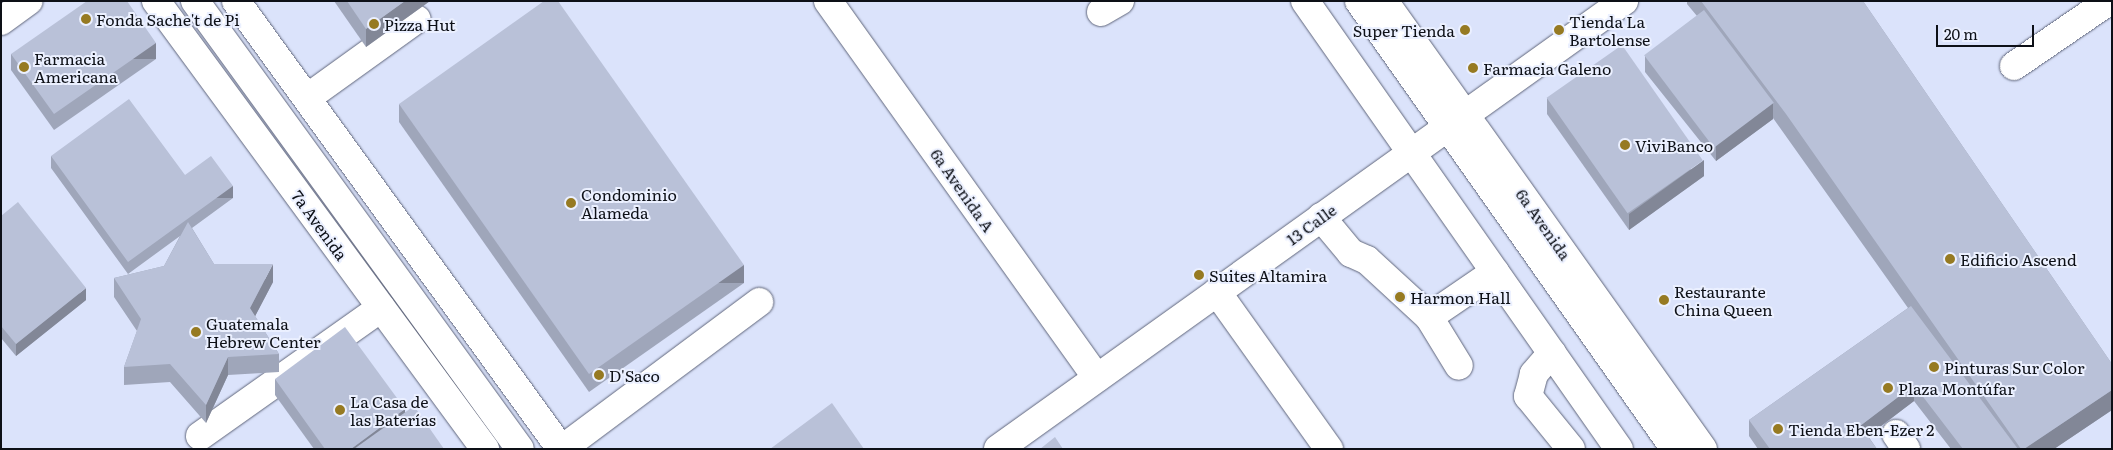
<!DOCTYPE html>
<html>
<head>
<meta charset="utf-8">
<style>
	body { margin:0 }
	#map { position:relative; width:2113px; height:450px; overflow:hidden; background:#dbe3fb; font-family:Literata,serif }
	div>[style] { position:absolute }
	.roads { filter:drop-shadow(0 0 1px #60667b) drop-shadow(0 0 1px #60667b) }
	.minor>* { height:28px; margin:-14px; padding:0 14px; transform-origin:14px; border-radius:14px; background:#fff }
	.major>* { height:28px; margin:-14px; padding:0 14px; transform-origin:14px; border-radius:14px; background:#fff }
	.wall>* { inset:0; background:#9fa6ba }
	.shaded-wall>* { inset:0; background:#828797; transform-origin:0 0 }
	.building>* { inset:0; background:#b9c1d8; transform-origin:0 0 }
	.dots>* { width:14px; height:14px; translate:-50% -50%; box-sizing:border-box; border:2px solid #ebf0ff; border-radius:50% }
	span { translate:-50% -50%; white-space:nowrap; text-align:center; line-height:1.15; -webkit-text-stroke:4px #ebf0ff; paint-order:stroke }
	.poi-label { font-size:16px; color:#0d1017 }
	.left { translate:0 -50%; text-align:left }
	.right { translate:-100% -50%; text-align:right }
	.street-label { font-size:16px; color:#0d1017 }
	.frame { position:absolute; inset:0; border:2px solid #0d1017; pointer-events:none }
	.scale { position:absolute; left:1936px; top:25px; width:98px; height:22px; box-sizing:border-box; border:2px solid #0d1017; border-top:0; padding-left:6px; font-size:15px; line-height:18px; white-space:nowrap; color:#0d1017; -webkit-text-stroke:4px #ebf0ff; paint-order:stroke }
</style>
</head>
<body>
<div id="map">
	<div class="roads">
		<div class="minor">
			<i style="left:195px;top:1px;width:553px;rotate:54.04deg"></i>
			<i style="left:828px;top:1px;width:463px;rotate:54.5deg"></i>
			<i style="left:1359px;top:1px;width:548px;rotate:54.8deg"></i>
			<i style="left:1101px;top:12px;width:22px;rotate:-30deg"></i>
			<i style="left:2014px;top:66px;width:115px;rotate:-34.4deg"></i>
			<i style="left:307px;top:98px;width:135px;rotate:-35.7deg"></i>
			<i style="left:1321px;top:217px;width:47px;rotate:50.2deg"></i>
			<i style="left:1351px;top:253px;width:17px;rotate:24deg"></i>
			<i style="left:1367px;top:260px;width:84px;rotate:42.6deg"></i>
			<i style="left:1429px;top:317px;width:57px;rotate:58.5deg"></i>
			<i style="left:1217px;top:292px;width:193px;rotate:54.5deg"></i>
			<i style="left:1429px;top:317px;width:80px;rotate:-34.3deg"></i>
			<i style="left:1552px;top:353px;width:28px;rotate:131deg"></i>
			<i style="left:1534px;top:374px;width:23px;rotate:105deg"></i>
			<i style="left:1528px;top:396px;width:68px;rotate:50.9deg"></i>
			<i style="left:1896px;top:434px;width:18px;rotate:56deg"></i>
			<i style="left:200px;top:436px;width:222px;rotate:-35.3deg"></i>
			<i style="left:562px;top:449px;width:246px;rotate:-36.7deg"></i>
			<i style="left:998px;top:449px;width:770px;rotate:-35.59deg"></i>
		</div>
		<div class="major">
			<i style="left:156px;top:1px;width:556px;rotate:53.71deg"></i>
			<i style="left:236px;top:1px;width:553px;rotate:54.04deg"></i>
			<i style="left:1305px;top:1px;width:547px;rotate:54.97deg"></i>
			<i style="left:1384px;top:1px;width:550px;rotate:54.55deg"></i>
			<i style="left:1px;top:21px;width:34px;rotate:-36deg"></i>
		</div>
	</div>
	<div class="wall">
		<i style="clip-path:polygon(334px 1px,430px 1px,366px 47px)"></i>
		<i style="clip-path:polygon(1687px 1px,1863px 1px,2112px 364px,2112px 410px,2054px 449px,1951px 449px,1914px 401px,1868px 436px,1877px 449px,1758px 449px,1749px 436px,1749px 420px,1908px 308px,1773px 118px,1773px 119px,1716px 161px,1645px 72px,1645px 56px,1697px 16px,1687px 4px)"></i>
		<i style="clip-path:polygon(11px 54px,156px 59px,54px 130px,11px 70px)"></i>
		<i style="clip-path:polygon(1547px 98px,1704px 176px,1629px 230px,1547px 114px)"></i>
		<i style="clip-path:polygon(399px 104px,744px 283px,589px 392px,399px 122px)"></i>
		<i style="clip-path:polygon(51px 156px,185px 175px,233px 198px,192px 228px,214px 264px,273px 282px,255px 316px,279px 354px,279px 372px,228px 375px,206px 423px,170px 382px,124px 385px,124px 367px,137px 331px,114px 297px,114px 278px,164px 266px,180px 236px,128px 274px,51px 168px)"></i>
		<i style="clip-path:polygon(1px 216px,86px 300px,16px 356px,1px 338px)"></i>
		<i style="clip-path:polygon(275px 379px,405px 412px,444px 449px,314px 449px,275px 395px)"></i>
	</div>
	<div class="shaded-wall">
		<i style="clip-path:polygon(405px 1px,430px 1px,366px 47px,366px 29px)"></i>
		<i style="left:156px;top:43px;width:16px;height:124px;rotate:90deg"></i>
		<i style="clip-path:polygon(1773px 103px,1773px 119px,1716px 161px,1716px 145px)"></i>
		<i style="clip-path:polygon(1704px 160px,1704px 176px,1629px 230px,1629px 214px)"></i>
		<i style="left:233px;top:186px;width:12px;height:130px;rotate:90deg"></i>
		<i style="clip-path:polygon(273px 264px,273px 282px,250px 326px,250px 308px)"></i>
		<i style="left:744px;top:265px;width:18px;height:189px;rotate:90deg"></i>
		<i style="clip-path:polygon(86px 288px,86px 300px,16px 356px,16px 344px)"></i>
		<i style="clip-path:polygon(228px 357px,228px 375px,206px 423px,206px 405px)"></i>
		<i style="clip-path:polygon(1914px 385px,1914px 401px,1860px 442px,1860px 426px)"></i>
		<i style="clip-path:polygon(2112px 390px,2112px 410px,2054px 449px,2024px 449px)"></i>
		<i style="clip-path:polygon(405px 409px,405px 425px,372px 449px,351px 449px)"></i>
	</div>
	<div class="building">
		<i style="clip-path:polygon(87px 1px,127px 1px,156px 43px,54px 114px,11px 54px)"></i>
		<i style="clip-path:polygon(347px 1px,405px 1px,366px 29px)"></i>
		<i style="clip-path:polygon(544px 1px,558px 1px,744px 265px,589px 374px,399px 104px)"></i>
		<i style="clip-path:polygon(1701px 1px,1863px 1px,2112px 364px,2112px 390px,2024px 449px,2021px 449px,1786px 114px)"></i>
		<i style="left:1704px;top:10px;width:116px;height:75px;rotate:53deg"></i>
		<i style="left:1622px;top:45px;width:141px;height:92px;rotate:55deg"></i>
		<i style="clip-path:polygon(129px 99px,185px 175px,211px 156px,233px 186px,128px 262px,51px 156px)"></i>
		<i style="clip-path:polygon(18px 202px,86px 288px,16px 344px,1px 326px,1px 216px)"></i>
		<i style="clip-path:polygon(188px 222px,214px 264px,273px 264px,250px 308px,279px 354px,228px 357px,206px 405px,170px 364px,124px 367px,141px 319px,114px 278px,164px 266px)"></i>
		<i style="clip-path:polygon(1911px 306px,2018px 449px,1963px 449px,1914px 385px,1860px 426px,1877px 449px,1770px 449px,1749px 420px)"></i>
		<i style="clip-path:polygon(345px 327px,405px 409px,351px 449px,325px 449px,275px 379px)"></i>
		<i style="clip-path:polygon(832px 403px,864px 449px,770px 449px)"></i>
		<i style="clip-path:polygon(414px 406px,444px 449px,354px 449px)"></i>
		<i style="clip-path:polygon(1055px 437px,1063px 449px,1040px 449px)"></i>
	</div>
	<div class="dots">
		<i style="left:86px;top:19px;background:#967a22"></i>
		<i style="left:374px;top:24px;background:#967a22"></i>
		<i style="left:1465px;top:30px;background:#967a22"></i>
		<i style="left:1559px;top:30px;background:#967a22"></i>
		<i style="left:24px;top:67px;background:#967a22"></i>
		<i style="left:1473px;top:68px;background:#967a22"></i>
		<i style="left:1625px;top:145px;background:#967a22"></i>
		<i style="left:571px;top:203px;background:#967a22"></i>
		<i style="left:1950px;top:259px;background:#967a22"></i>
		<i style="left:1199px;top:275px;background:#967a22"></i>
		<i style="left:1400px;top:297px;background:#967a22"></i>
		<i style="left:1664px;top:300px;background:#967a22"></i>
		<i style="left:196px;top:332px;background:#967a22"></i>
		<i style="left:1934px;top:367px;background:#967a22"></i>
		<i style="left:599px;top:375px;background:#967a22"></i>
		<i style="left:1888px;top:388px;background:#967a22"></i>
		<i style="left:340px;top:410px;background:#967a22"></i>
		<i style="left:1778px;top:429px;background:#967a22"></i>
	</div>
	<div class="poi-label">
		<span class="left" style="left:96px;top:19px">Fonda Sache't de Pi</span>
		<span class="left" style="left:1569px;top:30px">Tienda La<br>Bartolense</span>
		<span class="left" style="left:384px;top:24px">Pizza Hut</span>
		<span class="right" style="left:1455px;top:30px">Super Tienda</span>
		<span class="left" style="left:34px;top:67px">Farmacia<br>Americana</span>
		<span class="left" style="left:1483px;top:68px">Farmacia Galeno</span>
		<span class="left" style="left:1635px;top:145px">ViviBanco</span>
		<span class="left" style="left:581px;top:203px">Condominio<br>Alameda</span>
		<span class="left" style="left:1960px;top:259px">Edificio Ascend</span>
		<span class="left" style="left:1209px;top:275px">Suites Altamira</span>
		<span class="left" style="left:1674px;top:300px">Restaurante<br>China Queen</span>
		<span class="left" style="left:1410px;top:297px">Harmon Hall</span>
		<span class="left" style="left:206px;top:332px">Guatemala<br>Hebrew Center</span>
		<span class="left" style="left:1944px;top:367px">Pinturas Sur Color</span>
		<span class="left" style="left:609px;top:375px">D'Saco</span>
		<span class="left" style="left:1898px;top:388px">Plaza Montúfar</span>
		<span class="left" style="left:350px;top:410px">La Casa de<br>las Baterías</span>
		<span class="left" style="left:1788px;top:429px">Tienda Eben-Ezer 2</span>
	</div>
	<div class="street-label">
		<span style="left:963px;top:190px;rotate:55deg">6a Avenida A</span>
		<span style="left:1311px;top:224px;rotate:-36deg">13 Calle</span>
		<span style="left:1544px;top:224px;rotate:55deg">6a Avenida</span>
		<span style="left:320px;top:225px;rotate:54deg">7a Avenida</span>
	</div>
	<div class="frame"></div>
	<div class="scale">20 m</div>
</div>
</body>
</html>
